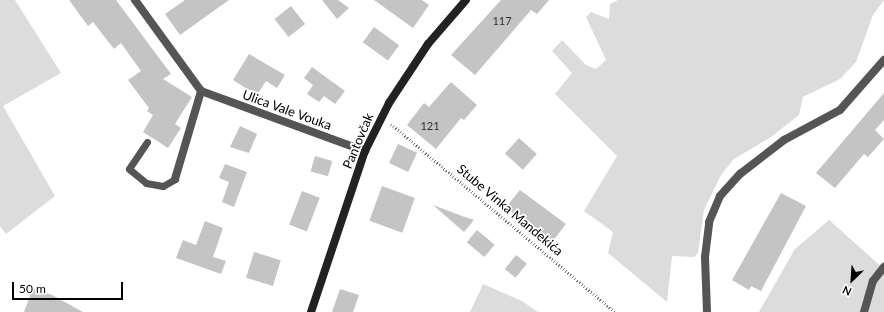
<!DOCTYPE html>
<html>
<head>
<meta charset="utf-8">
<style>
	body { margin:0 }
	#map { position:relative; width:884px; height:312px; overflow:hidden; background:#fff; font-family:Lato,sans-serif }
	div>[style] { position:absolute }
	.green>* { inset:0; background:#dcdcdc }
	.building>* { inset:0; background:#c4c4c4; transform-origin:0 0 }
	.path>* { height:2.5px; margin-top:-1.25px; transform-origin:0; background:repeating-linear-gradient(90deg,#777 0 1px,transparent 0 3px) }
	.lane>* { height:7px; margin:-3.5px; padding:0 3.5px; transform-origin:3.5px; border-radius:3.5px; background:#555 }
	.street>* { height:8px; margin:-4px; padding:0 4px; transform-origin:4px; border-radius:4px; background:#555 }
	.secondary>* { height:8px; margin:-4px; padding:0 4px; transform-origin:4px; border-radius:4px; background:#222 }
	span { translate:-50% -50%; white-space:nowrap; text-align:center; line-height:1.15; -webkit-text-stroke:3.5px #fff; paint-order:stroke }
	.number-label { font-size:11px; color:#313131 }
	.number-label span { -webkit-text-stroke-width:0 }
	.street-label { font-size:13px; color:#000 }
	.north { position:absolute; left:832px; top:260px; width:40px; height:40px; -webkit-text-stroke:3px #fff; paint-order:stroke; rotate:205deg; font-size:11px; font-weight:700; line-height:16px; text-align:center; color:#000 }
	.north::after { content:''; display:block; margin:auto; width:14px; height:18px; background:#000; clip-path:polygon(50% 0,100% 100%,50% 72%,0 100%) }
	.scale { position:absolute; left:12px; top:282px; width:111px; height:18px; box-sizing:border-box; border:2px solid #000; border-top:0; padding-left:5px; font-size:12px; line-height:14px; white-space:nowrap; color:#000; -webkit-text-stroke:3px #fff; paint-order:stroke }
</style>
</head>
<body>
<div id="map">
	<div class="green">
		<i style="clip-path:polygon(0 0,15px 0,61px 73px,3px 106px,55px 196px,6px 234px,0 226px)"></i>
		<i style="clip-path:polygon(618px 0,884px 0,873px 15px,856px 62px,840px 79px,803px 97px,799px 115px,771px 137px,734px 159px,721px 175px,704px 210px,698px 253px,694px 257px,672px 256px,667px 302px,608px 253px,613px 232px,584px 211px,617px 156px,555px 94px,572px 73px,552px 51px,562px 40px,586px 65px,596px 69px,606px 60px,586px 17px,591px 12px,609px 19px,610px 4px)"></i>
		<i style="clip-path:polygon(829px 220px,884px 269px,884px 312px,759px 312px,795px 249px)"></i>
		<i style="clip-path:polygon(483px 284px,522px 301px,538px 312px,470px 312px)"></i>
	</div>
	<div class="building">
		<i style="clip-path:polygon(69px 0,116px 0,171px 74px,163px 79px,192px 97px,175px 124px,181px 128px,168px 148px,143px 132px,153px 115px,147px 111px,149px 108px,128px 80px,141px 71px,121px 43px,114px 49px,93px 22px,88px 26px)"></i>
		<i style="clip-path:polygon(185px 0,229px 0,180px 35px,165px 14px)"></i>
		<i style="clip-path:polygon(322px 0,338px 0,349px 8px,337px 19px)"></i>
		<i style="clip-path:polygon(374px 0,422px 0,429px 5px,413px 28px)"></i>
		<i style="clip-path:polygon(501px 0,549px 0,537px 14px,531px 10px,475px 75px,451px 55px)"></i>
		<i style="left:291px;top:6px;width:23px;height:21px;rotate:52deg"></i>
		<i style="left:374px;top:27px;width:31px;height:19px;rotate:36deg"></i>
		<i style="clip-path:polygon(249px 54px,285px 75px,277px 88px,266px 81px,257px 95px,233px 80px)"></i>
		<i style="clip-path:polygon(312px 67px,345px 91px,335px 104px,324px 96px,319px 102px,307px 94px,313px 85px,304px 78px)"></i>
		<i style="clip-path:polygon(451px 82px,477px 105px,464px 120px,461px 118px,436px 149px,407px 125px,424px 103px,429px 107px)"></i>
		<i style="clip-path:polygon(884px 93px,884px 120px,875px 130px,884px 139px,868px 157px,864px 154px,835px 188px,816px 173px)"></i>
		<i style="clip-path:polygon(240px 126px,257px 134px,249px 153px,230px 147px)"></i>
		<i style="left:519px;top:138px;width:24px;height:21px;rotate:42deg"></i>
		<i style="left:398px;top:144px;width:21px;height:21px;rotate:25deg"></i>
		<i style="left:315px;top:156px;width:18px;height:16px;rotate:16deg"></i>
		<i style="clip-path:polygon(225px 164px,247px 172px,234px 207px,222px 202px,229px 182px,219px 178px)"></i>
		<i style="left:382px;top:186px;width:35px;height:37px;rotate:20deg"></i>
		<i style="clip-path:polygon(520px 190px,566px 224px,549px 246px,506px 207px)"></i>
		<i style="left:302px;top:191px;width:19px;height:36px;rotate:21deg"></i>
		<i style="clip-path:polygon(781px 193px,806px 206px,761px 291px,751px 286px,749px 290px,732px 280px)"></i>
		<i style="clip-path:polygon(433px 205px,462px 216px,474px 220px,464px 232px)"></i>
		<i style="clip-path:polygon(205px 221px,223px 228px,213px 257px,226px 261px,221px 274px,176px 258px,183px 240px,196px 245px)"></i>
		<i style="left:477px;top:230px;width:23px;height:16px;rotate:40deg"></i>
		<i style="left:254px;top:252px;width:28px;height:27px;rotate:17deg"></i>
		<i style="left:516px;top:255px;width:14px;height:18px;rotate:39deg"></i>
		<i style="clip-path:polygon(33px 288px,52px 295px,83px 312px,24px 312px)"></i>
		<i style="clip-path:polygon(340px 289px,359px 295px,353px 312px,332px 312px)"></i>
	</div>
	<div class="path">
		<i style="left:391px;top:124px;width:292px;rotate:40deg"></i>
	</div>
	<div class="lane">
		<i style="left:147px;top:142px;width:32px;rotate:124deg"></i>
		<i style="left:129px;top:169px;width:22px;rotate:39deg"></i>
		<i style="left:146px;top:183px;width:17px;rotate:10deg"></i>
		<i style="left:163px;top:186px;width:14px;rotate:-30deg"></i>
	</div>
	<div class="street">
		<i style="left:135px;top:0;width:112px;rotate:54deg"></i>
		<i style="left:201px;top:91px;width:175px;rotate:20.1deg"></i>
		<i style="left:175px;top:179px;width:92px;rotate:-73.5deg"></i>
		<i style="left:707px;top:312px;width:55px;rotate:-92.1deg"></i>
		<i style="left:705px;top:257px;width:35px;rotate:-83deg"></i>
		<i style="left:709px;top:222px;width:28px;rotate:-67deg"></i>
		<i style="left:720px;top:196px;width:30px;rotate:-48deg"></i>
		<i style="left:740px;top:174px;width:56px;rotate:-37.7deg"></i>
		<i style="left:784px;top:140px;width:64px;rotate:-28.2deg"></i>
		<i style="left:840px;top:110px;width:67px;rotate:-48.7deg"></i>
		<i style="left:864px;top:312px;width:32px;rotate:-74deg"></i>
		<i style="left:873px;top:281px;width:18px;rotate:-52deg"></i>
	</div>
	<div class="secondary">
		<i style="left:311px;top:312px;width:170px;rotate:-71.5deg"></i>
		<i style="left:365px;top:151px;width:54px;rotate:-63.4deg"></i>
		<i style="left:389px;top:103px;width:71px;rotate:-56.5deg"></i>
		<i style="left:428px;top:44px;width:58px;rotate:-49.2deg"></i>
	</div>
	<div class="number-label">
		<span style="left:502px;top:21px">117</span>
		<span style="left:430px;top:126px">121</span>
	</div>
	<div class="street-label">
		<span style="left:287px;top:110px;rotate:20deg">Ulica Vale Vouka</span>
		<span style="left:358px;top:141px;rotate:-67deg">Pantovčak</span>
		<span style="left:510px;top:210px;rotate:40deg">Stube Vinka Mandekića</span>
	</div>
	<div class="north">N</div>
	<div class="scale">50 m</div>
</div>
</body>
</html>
